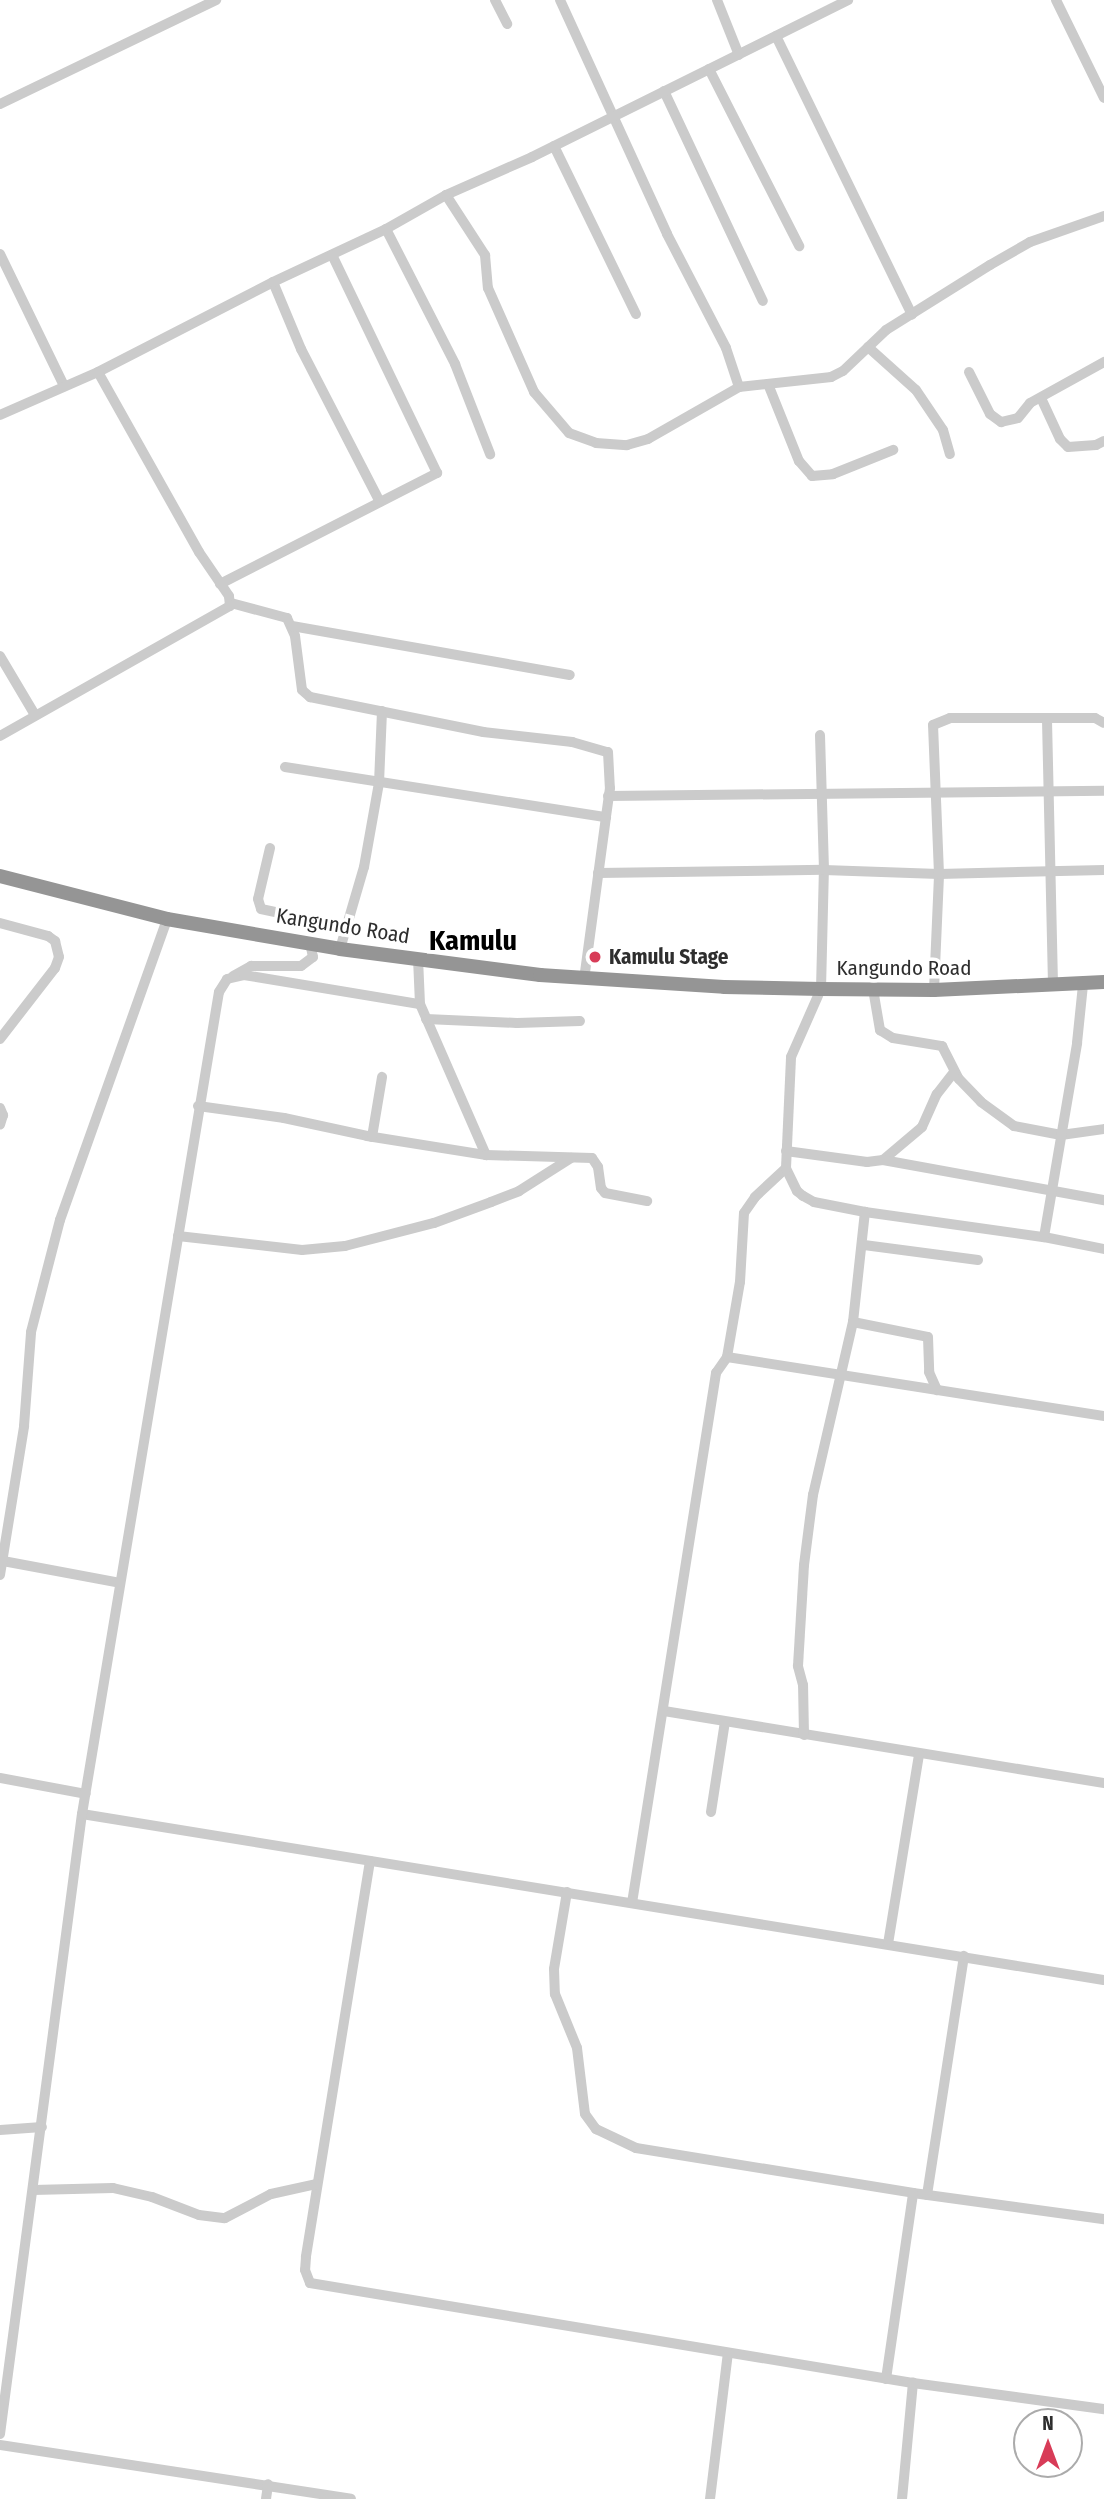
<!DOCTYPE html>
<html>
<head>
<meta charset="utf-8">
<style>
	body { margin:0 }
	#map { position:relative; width:1104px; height:2499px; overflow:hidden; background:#fff; font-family:"Fira Sans Condensed",sans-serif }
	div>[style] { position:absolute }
	.minor>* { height:10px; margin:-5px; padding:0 5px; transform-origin:5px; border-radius:5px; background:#cbcbcb }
	.highway>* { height:14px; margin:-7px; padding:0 7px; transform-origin:7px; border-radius:7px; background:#959595 }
	.dots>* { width:19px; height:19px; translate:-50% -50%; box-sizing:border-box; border:4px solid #fff; border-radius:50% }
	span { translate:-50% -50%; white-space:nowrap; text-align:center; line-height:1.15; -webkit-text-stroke:7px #fff; paint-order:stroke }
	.street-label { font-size:21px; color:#2e2e2e }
	.poi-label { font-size:21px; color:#2e2e2e; font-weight:700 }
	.left { translate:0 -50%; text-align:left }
	.district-label { font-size:28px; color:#000; font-weight:700 }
	.north { position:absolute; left:1013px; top:2408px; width:70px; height:70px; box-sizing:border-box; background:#fff; border:2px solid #ababab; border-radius:50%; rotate:0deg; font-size:19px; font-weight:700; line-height:28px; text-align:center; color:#2e2e2e }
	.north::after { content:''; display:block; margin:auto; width:24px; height:32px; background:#d83c58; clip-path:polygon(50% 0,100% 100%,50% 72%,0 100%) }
</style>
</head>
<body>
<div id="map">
	<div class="minor">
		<i style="left:495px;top:0;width:27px;rotate:63deg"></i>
		<i style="left:560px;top:0;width:257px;rotate:65.4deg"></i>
		<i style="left:667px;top:234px;width:128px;rotate:62.6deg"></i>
		<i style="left:726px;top:348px;width:41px;rotate:71.6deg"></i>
		<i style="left:717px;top:0;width:59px;rotate:68.2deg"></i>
		<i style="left:1056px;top:0;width:109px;rotate:63.9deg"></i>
		<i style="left:776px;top:36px;width:310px;rotate:64deg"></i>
		<i style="left:709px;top:69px;width:199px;rotate:63deg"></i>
		<i style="left:664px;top:91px;width:232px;rotate:64.8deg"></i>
		<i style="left:0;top:104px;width:240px;rotate:-25.7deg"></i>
		<i style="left:554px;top:146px;width:187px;rotate:64deg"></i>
		<i style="left:446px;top:195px;width:72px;rotate:57deg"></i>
		<i style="left:485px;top:255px;width:33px;rotate:85deg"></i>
		<i style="left:488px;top:288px;width:114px;rotate:66.1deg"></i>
		<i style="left:534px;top:392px;width:54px;rotate:49.5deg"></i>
		<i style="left:569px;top:433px;width:29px;rotate:20deg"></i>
		<i style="left:596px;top:443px;width:31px;rotate:4deg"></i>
		<i style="left:627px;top:445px;width:22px;rotate:-16deg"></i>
		<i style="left:648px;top:439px;width:105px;rotate:-29.7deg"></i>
		<i style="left:739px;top:387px;width:93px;rotate:-6.2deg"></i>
		<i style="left:831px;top:377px;width:13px;rotate:-27deg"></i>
		<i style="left:843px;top:371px;width:59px;rotate:-43.6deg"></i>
		<i style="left:886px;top:330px;width:123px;rotate:-32deg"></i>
		<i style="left:990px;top:265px;width:46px;rotate:-29.9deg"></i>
		<i style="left:1030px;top:242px;width:78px;rotate:-19.4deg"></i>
		<i style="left:386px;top:229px;width:152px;rotate:62.9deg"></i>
		<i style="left:455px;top:364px;width:97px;rotate:68.7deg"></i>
		<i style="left:0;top:254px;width:147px;rotate:64.1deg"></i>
		<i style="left:273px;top:282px;width:73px;rotate:67.3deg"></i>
		<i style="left:301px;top:349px;width:172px;rotate:62.7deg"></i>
		<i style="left:868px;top:347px;width:64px;rotate:41.9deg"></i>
		<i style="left:916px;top:390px;width:48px;rotate:56deg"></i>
		<i style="left:943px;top:430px;width:25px;rotate:74deg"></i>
		<i style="left:969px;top:372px;width:47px;rotate:63.4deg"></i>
		<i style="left:990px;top:414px;width:14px;rotate:36deg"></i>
		<i style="left:1001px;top:422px;width:17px;rotate:-13deg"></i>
		<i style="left:1018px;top:418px;width:19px;rotate:-51deg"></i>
		<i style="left:1030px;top:403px;width:85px;rotate:-29deg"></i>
		<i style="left:768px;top:384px;width:83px;rotate:68.1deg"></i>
		<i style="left:799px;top:461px;width:20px;rotate:49deg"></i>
		<i style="left:812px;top:476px;width:21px;rotate:-5deg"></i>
		<i style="left:833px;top:474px;width:65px;rotate:-21.8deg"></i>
		<i style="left:1041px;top:398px;width:45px;rotate:65.1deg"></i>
		<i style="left:1060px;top:439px;width:11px;rotate:45deg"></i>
		<i style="left:1068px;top:447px;width:28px;rotate:-4deg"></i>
		<i style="left:1096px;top:445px;width:9px;rotate:-27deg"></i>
		<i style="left:0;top:415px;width:107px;rotate:-23.7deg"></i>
		<i style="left:98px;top:372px;width:197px;rotate:-27.2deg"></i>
		<i style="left:273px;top:282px;width:125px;rotate:-25.1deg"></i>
		<i style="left:386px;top:229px;width:69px;rotate:-29.5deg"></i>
		<i style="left:446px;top:195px;width:94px;rotate:-23.8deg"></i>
		<i style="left:532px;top:157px;width:353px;rotate:-26.4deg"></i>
		<i style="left:220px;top:584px;width:244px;rotate:-27.1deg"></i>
		<i style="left:437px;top:473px;width:242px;rotate:-115.7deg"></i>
		<i style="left:231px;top:603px;width:58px;rotate:15deg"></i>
		<i style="left:287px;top:618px;width:20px;rotate:66deg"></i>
		<i style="left:295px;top:636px;width:54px;rotate:82.6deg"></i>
		<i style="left:302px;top:690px;width:11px;rotate:41deg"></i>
		<i style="left:310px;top:697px;width:177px;rotate:11.4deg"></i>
		<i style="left:483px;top:732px;width:90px;rotate:6.4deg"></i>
		<i style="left:572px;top:742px;width:37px;rotate:16deg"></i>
		<i style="left:608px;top:752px;width:36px;rotate:87deg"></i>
		<i style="left:610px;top:788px;width:29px;rotate:98deg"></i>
		<i style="left:292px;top:626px;width:282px;rotate:10deg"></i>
		<i style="left:0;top:656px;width:69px;rotate:59.3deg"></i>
		<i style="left:1047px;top:720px;width:266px;rotate:88.7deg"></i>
		<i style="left:0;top:736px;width:264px;rotate:-29.5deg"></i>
		<i style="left:230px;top:606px;width:10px;rotate:-96deg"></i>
		<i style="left:229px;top:596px;width:53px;rotate:-124.3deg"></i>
		<i style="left:199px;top:552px;width:206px;rotate:-119.3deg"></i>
		<i style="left:285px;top:767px;width:325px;rotate:8.9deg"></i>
		<i style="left:606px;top:817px;width:163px;rotate:97.7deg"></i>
		<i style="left:608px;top:796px;width:496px;rotate:-0.6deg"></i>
		<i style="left:270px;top:848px;width:52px;rotate:103.2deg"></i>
		<i style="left:258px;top:899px;width:10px;rotate:73deg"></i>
		<i style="left:261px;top:909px;width:87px;rotate:12deg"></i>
		<i style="left:598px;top:873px;width:226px;rotate:-0.8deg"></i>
		<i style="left:824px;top:870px;width:115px;rotate:2deg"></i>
		<i style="left:939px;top:874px;width:165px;rotate:-1.4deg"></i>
		<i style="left:0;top:923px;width:50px;rotate:15.2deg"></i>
		<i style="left:48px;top:936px;width:9px;rotate:36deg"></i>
		<i style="left:55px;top:941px;width:16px;rotate:76deg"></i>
		<i style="left:59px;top:957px;width:12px;rotate:110deg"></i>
		<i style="left:55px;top:968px;width:90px;rotate:127.8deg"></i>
		<i style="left:340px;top:949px;width:85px;rotate:-73.7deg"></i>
		<i style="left:364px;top:867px;width:85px;rotate:-79.9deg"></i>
		<i style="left:379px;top:783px;width:72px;rotate:-87.6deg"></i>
		<i style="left:233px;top:976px;width:21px;rotate:-29deg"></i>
		<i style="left:251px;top:966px;width:50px"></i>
		<i style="left:301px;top:966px;width:15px;rotate:-37deg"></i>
		<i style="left:313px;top:957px;width:14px;rotate:-102deg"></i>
		<i style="left:873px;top:989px;width:42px;rotate:80.3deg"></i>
		<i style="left:880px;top:1030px;width:15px;rotate:32deg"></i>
		<i style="left:893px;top:1038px;width:50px;rotate:9.3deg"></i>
		<i style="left:942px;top:1046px;width:37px;rotate:63deg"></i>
		<i style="left:959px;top:1079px;width:32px;rotate:46deg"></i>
		<i style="left:981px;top:1102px;width:41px;rotate:36deg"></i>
		<i style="left:1014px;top:1126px;width:48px;rotate:10.8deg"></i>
		<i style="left:1061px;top:1135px;width:43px;rotate:-7.9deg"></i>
		<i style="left:934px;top:990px;width:116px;rotate:-87.5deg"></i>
		<i style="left:939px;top:874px;width:149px;rotate:-92.3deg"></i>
		<i style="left:933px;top:725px;width:18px;rotate:-22deg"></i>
		<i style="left:950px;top:718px;width:145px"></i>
		<i style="left:1095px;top:718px;width:10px;rotate:29deg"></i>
		<i style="left:420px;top:1004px;width:165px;rotate:66.4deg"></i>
		<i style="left:426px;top:1019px;width:91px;rotate:2.5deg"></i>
		<i style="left:517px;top:1023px;width:63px;rotate:-1.8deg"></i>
		<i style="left:198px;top:1106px;width:87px;rotate:7.9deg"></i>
		<i style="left:284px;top:1118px;width:85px;rotate:12.2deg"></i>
		<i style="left:367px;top:1136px;width:121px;rotate:9.1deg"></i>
		<i style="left:486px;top:1155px;width:106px;rotate:1.6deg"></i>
		<i style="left:592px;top:1158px;width:11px;rotate:56deg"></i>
		<i style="left:598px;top:1167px;width:21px;rotate:82deg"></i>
		<i style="left:601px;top:1188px;width:6px;rotate:51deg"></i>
		<i style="left:605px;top:1193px;width:43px;rotate:10.8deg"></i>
		<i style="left:0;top:1108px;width:8px;rotate:67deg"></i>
		<i style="left:3px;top:1115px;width:10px;rotate:107deg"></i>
		<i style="left:372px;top:1137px;width:61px;rotate:-80.5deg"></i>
		<i style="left:786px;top:1151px;width:82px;rotate:7.7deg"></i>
		<i style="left:867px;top:1162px;width:16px;rotate:-7deg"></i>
		<i style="left:883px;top:1160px;width:51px;rotate:-40.2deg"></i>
		<i style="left:922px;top:1127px;width:36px;rotate:-66deg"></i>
		<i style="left:937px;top:1094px;width:28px;rotate:-52deg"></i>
		<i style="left:883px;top:1160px;width:225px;rotate:10.3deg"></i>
		<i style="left:865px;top:1212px;width:181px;rotate:8deg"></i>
		<i style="left:1044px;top:1237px;width:61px;rotate:11.3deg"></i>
		<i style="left:178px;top:1236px;width:125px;rotate:6.4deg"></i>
		<i style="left:302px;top:1250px;width:43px;rotate:-5.3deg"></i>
		<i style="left:345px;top:1246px;width:92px;rotate:-14.5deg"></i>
		<i style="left:434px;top:1223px;width:61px;rotate:-20.2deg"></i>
		<i style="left:491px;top:1202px;width:30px;rotate:-21deg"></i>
		<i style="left:519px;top:1191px;width:62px;rotate:-32.4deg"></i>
		<i style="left:1044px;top:1237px;width:197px;rotate:-80.3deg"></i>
		<i style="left:1077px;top:1043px;width:58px;rotate:-84.1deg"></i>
		<i style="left:864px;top:1245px;width:115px;rotate:7.5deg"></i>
		<i style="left:853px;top:1322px;width:76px;rotate:11.3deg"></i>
		<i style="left:928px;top:1337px;width:35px;rotate:88deg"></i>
		<i style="left:929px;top:1372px;width:20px;rotate:66deg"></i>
		<i style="left:727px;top:1357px;width:76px;rotate:-80.2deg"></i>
		<i style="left:740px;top:1282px;width:69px;rotate:-86.7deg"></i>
		<i style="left:744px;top:1213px;width:19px;rotate:-55deg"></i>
		<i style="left:755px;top:1197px;width:42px;rotate:-43.1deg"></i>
		<i style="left:3px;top:1561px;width:119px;rotate:10.6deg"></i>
		<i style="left:0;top:1575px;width:151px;rotate:-80.8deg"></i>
		<i style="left:24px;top:1426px;width:94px;rotate:-85.7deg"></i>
		<i style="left:31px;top:1332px;width:116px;rotate:-75.5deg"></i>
		<i style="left:60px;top:1220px;width:319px;rotate:-70.4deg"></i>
		<i style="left:664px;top:1711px;width:446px;rotate:9.3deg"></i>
		<i style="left:804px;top:1735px;width:50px;rotate:-91.1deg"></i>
		<i style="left:803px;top:1685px;width:20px;rotate:-105deg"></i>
		<i style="left:798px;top:1666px;width:101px;rotate:-86.6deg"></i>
		<i style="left:804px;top:1565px;width:71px;rotate:-82.7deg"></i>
		<i style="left:813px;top:1495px;width:178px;rotate:-77deg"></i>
		<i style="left:853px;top:1322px;width:111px;rotate:-83.8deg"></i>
		<i style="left:865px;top:1212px;width:52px;rotate:-168.9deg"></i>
		<i style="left:814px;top:1202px;width:13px;rotate:-151deg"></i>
		<i style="left:803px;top:1196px;width:8px;rotate:-140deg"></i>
		<i style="left:797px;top:1191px;width:25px;rotate:-116deg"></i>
		<i style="left:786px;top:1168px;width:111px;rotate:-87.4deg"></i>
		<i style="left:791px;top:1057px;width:74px;rotate:-66.2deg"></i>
		<i style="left:821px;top:989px;width:119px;rotate:-88.6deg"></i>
		<i style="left:824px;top:870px;width:135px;rotate:-91.7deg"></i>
		<i style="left:0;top:1778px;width:87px;rotate:10.5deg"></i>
		<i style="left:711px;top:1812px;width:91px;rotate:-81.2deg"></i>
		<i style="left:82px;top:1814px;width:1035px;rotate:9.23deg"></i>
		<i style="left:370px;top:1861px;width:401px;rotate:99.2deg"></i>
		<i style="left:306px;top:2257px;width:13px;rotate:94deg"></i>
		<i style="left:305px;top:2270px;width:14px;rotate:69deg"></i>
		<i style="left:310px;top:2283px;width:611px;rotate:9.42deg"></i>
		<i style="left:913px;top:2383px;width:193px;rotate:7.8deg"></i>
		<i style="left:567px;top:1892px;width:78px;rotate:99.6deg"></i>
		<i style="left:554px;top:1969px;width:25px;rotate:88deg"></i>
		<i style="left:555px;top:1994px;width:58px;rotate:67.8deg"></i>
		<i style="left:577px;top:2048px;width:66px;rotate:83.1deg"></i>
		<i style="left:585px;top:2114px;width:19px;rotate:54deg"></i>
		<i style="left:596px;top:2129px;width:44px;rotate:25.4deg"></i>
		<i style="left:636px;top:2148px;width:281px;rotate:9.2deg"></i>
		<i style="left:913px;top:2193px;width:193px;rotate:7.8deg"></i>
		<i style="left:632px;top:1903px;width:537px;rotate:-80.99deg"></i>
		<i style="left:716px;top:1373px;width:19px;rotate:-55deg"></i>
		<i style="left:727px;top:1357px;width:382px;rotate:8.9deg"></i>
		<i style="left:888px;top:1944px;width:192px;rotate:-80.7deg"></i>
		<i style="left:0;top:2130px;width:42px;rotate:-4.1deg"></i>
		<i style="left:33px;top:2190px;width:80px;rotate:-1.4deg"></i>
		<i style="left:113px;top:2188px;width:40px;rotate:13deg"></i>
		<i style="left:152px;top:2197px;width:50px;rotate:21deg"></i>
		<i style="left:199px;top:2215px;width:26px;rotate:7deg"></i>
		<i style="left:225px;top:2218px;width:52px;rotate:-27.6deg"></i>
		<i style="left:271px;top:2194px;width:47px;rotate:-12.3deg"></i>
		<i style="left:927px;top:2195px;width:242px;rotate:-81.2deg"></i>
		<i style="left:886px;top:2379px;width:188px;rotate:-81.7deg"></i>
		<i style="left:0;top:2434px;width:625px;rotate:-82.47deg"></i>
		<i style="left:82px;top:1814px;width:833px;rotate:-80.54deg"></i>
		<i style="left:219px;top:992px;width:15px;rotate:-58deg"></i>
		<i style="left:227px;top:979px;width:17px;rotate:-13deg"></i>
		<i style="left:244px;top:975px;width:178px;rotate:9.4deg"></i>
		<i style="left:420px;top:1004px;width:45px;rotate:-92.5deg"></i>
		<i style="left:0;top:2445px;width:355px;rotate:8.7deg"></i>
		<i style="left:266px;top:2499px;width:15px;rotate:-82deg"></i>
		<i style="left:710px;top:2499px;width:147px;rotate:-83deg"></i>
		<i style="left:902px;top:2499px;width:117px;rotate:-84.6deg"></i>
	</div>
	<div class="highway">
		<i style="left:0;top:876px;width:172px;rotate:14.4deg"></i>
		<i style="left:167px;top:919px;width:176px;rotate:9.8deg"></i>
		<i style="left:340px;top:949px;width:202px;rotate:7.4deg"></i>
		<i style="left:540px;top:975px;width:184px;rotate:3.7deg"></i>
		<i style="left:724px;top:987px;width:97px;rotate:1.2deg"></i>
		<i style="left:821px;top:989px;width:113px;rotate:0.5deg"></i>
		<i style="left:934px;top:990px;width:170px;rotate:-2.7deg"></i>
	</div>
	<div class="dots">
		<i style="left:595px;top:957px;background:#d83c58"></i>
	</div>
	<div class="street-label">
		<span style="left:343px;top:926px;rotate:9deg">Kangundo Road</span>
		<span style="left:904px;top:968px">Kangundo Road</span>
	</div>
	<div class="poi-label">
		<span class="left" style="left:609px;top:957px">Kamulu Stage</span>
	</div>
	<div class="district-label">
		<span style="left:473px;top:941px">Kamulu</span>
	</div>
	<div class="north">N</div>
</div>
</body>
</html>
